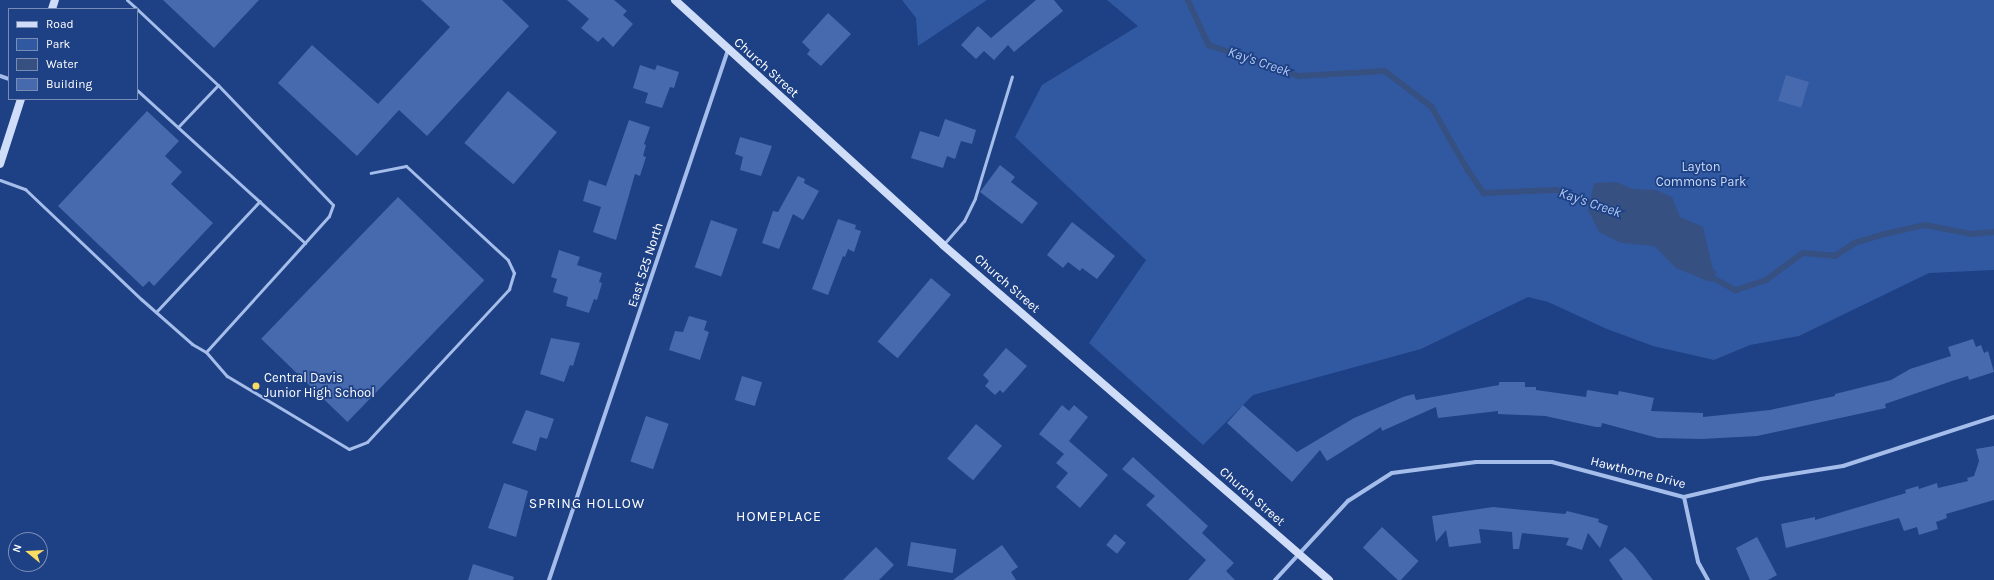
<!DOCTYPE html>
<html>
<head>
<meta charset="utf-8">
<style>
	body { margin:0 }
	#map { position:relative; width:1994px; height:580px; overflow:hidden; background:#1e4084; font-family:Karla,sans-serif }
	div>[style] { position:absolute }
	.green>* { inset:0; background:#3159a2 }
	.water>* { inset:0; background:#365082 }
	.stream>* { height:5.5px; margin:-2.75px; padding:0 2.75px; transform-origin:2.75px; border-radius:2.75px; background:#365082 }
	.building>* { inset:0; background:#466aad; transform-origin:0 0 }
	.lane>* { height:3px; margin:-1.5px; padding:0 1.5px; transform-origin:1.5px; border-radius:1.5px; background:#a5bdea }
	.street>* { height:4px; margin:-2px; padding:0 2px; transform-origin:2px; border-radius:2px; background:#a5bdea }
	.secondary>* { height:8px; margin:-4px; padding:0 4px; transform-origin:4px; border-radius:4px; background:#d0ddf8 }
	.dots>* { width:11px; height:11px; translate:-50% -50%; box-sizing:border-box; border:2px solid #1e4084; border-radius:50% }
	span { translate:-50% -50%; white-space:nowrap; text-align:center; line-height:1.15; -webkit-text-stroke:3.5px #1e4084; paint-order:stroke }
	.street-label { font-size:13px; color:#fff }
	.park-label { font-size:13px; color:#c9daf7 }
	.poi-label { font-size:13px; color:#fff }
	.left { translate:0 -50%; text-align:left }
	.water-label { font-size:14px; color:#b0c8f2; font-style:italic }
	.neighbourhood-label { font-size:14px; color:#fff; letter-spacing:1px }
	.legend { position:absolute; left:8px; top:8px; width:130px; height:92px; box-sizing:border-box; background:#1e4084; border:1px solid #788cb5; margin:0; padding:5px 7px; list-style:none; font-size:12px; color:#fff }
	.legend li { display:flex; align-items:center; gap:8px; height:20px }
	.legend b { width:20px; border:1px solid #788cb5 }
	.north { position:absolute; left:8px; top:532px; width:40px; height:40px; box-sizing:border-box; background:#1e4084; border:1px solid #788cb5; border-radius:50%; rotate:288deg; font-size:11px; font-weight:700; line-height:16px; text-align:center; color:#fff }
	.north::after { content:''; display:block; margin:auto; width:14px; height:18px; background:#f9dc63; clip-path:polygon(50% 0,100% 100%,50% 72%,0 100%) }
</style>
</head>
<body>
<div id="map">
	<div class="green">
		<i style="clip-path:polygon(902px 0,987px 0,918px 46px,916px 18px)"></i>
		<i style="clip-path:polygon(1107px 0,1994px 0,1994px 270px,1929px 273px,1799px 336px,1750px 345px,1714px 360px,1653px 346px,1607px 329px,1548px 302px,1528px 297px,1421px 349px,1253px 395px,1203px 445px,1089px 343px,1146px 260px,1015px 137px,1042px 85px,1138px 26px)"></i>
	</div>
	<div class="water">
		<i style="clip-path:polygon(1616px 182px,1633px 189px,1656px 190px,1672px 197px,1680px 217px,1703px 227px,1713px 269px,1717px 272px,1710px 282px,1676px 268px,1654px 246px,1621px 243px,1599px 232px,1588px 210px,1594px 183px)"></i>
	</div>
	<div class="stream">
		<i style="left:1188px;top:0;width:50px;rotate:65deg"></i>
		<i style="left:1209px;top:45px;width:95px;rotate:19deg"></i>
		<i style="left:1299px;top:76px;width:86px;rotate:-3.3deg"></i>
		<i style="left:1385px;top:71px;width:59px;rotate:37.5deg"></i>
		<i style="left:1432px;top:107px;width:73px;rotate:60.3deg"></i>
		<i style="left:1468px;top:170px;width:28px;rotate:55deg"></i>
		<i style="left:1484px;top:193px;width:73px;rotate:-2.4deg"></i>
		<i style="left:1557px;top:190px;width:40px;rotate:20.2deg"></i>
		<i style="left:1708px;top:273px;width:7px;rotate:45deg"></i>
		<i style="left:1713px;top:278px;width:26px;rotate:28deg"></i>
		<i style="left:1736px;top:290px;width:32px;rotate:-18deg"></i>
		<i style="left:1766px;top:280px;width:46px;rotate:-36.1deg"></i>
		<i style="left:1803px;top:253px;width:32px;rotate:5deg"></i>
		<i style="left:1835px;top:256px;width:24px;rotate:-33deg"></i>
		<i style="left:1855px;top:243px;width:31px;rotate:-17deg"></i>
		<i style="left:1885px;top:234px;width:41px;rotate:-12.7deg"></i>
		<i style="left:1925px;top:225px;width:48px;rotate:10.8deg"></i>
		<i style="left:1972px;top:234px;width:22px;rotate:-5deg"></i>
	</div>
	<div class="building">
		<i style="clip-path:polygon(163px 0,259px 0,214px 48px)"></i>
		<i style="clip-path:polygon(421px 0,502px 0,529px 26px,427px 136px,399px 110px,357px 156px,278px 83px,312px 45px,378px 104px,450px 27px)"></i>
		<i style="clip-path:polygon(567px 0,614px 0,627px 11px,623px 15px,633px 24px,613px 47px,603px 37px,598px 42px,581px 28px,589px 19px)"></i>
		<i style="clip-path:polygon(1036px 0,1054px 0,1063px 11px,1014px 52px,1008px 45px,994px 60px,984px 51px,976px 59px,961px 45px,978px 26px,991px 38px)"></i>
		<i style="clip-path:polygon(828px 13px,851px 34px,821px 66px,807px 54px,810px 50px,802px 42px)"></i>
		<i style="clip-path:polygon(640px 65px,655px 70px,657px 65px,679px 72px,674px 88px,670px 87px,662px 108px,645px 103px,648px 93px,633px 88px)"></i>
		<i style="left:1786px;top:75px;width:24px;height:27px;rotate:17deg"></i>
		<i style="left:508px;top:91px;width:64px;height:68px;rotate:40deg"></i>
		<i style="clip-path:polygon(147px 111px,179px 141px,165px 156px,182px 172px,171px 184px,213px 223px,154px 286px,149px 281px,143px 287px,58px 206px)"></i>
		<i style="clip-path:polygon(945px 119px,976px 130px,972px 144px,961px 141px,955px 159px,947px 156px,943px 168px,911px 158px,920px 131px,939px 137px)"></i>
		<i style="clip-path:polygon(629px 120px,650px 127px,644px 144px,646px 145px,643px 156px,646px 157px,640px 176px,635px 174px,616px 240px,593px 232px,601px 207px,583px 201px,589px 180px,606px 186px)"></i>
		<i style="clip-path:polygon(740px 137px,772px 146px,761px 176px,740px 170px,743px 157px,735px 154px)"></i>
		<i style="clip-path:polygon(1000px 165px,1015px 177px,1011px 182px,1038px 203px,1022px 224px,980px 192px)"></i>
		<i style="clip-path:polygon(798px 176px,805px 179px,804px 183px,819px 191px,803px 220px,793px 214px,779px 249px,762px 243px,773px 211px,778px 212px)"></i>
		<i style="left:398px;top:197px;width:120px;height:197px;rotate:44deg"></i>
		<i style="clip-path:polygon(838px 219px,856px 225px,855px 229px,861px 231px,854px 252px,848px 249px,845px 257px,843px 256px,828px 295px,812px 289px)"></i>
		<i style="left:711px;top:220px;width:28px;height:50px;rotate:19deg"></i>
		<i style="clip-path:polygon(1072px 222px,1115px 256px,1097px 279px,1082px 268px,1080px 271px,1068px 262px,1063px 268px,1047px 255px)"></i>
		<i style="clip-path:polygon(559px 250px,580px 257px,577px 265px,602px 273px,599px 282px,602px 283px,597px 300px,594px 299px,589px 313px,566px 306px,568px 297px,553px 292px,557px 279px,551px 277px)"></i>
		<i style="left:931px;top:278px;width:26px;height:83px;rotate:40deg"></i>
		<i style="clip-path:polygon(689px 316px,707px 321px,704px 330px,709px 332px,700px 360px,669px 350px,675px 331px,683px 332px)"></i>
		<i style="clip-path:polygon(551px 338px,580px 343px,573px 366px,570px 365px,564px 382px,540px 374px)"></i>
		<i style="clip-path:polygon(1973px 339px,1976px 347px,1981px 345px,1984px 353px,1988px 351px,1994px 372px,1969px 380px,1968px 376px,1952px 381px,1885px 404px,1886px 408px,1757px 436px,1702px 439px,1658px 438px,1602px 423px,1601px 427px,1596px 427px,1545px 416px,1498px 414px,1498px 411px,1438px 418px,1436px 407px,1382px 431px,1381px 427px,1327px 461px,1320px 450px,1292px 482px,1227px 423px,1243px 405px,1297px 452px,1354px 418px,1403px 397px,1414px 394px,1416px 400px,1499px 385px,1499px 382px,1525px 382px,1525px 387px,1536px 387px,1536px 390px,1586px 397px,1587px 390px,1618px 395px,1619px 391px,1654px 398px,1651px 411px,1703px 413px,1703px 417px,1770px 410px,1835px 396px,1835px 394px,1891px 380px,1910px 369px,1951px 356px,1948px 347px)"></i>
		<i style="clip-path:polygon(1006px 348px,1027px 366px,1003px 393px,1000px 390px,995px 395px,985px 386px,989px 381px,983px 375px)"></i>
		<i style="left:742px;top:376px;width:21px;height:25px;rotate:17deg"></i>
		<i style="clip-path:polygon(1062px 405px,1069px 411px,1074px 405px,1088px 417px,1069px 441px,1108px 475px,1080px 508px,1056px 487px,1068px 473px,1056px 463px,1064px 454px,1039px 434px)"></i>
		<i style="clip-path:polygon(526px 410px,554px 419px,547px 439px,540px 437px,536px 451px,512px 443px)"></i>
		<i style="left:646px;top:416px;width:24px;height:48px;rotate:19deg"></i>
		<i style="left:976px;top:424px;width:34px;height:45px;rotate:40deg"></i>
		<i style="clip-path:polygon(1994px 446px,1994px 500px,1946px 514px,1947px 518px,1936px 522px,1938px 529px,1919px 535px,1917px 527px,1904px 531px,1899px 518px,1786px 548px,1781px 524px,1815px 517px,1815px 520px,1906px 493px,1905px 490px,1918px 486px,1919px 489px,1937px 483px,1938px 488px,1968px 481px,1967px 478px,1974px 476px,1979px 461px,1976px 449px)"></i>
		<i style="clip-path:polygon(1133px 457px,1208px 526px,1202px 533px,1234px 563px,1226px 571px,1235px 580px,1188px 580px,1206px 560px,1146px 505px,1155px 496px,1122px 469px)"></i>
		<i style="clip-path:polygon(504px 483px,528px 491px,516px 537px,488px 528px)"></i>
		<i style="clip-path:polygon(1493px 507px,1565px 514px,1567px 511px,1599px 519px,1598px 522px,1608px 526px,1600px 548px,1588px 533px,1582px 550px,1566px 545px,1569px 538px,1522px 533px,1519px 549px,1513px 549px,1512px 532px,1479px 529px,1481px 543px,1449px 547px,1446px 530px,1436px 542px,1432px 516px)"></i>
		<i style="left:1382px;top:527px;width:50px;height:28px;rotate:43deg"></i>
		<i style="left:1115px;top:534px;width:14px;height:14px;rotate:39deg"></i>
		<i style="clip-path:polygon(1757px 537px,1777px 575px,1768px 580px,1750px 580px,1736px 548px)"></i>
		<i style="left:911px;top:542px;width:46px;height:24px;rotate:9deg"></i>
		<i style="clip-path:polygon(1002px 545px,1018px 567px,1011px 572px,1016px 580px,953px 580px)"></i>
		<i style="clip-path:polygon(876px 547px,894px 565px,879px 580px,843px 580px)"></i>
		<i style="clip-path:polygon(1625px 547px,1633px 554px,1653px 580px,1623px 580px,1609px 560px)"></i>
		<i style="clip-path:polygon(473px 564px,514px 577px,513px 580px,468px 580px)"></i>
	</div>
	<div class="lane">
		<i style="left:127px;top:0;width:13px;rotate:42deg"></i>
		<i style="left:137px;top:9px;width:111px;rotate:43.2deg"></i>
		<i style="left:218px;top:85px;width:166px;rotate:46.2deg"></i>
		<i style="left:333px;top:205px;width:12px;rotate:110deg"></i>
		<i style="left:329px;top:216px;width:36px;rotate:132deg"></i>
		<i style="left:178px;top:127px;width:58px;rotate:-46.4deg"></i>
		<i style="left:0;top:180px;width:27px;rotate:20deg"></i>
		<i style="left:25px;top:189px;width:160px;rotate:43.5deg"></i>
		<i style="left:141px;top:299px;width:68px;rotate:41.4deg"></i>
		<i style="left:192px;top:344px;width:16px;rotate:30deg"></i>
		<i style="left:206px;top:352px;width:147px;rotate:-47.8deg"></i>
		<i style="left:305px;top:243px;width:227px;rotate:-137.7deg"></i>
		<i style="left:943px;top:245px;width:32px;rotate:-49deg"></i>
		<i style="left:964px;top:221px;width:25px;rotate:-64deg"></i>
		<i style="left:975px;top:198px;width:127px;rotate:-73.1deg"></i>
		<i style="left:156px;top:312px;width:152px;rotate:-46.9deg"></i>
		<i style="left:206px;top:352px;width:32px;rotate:49deg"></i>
		<i style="left:227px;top:376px;width:142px;rotate:30.9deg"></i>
		<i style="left:349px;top:449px;width:19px;rotate:-21deg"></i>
		<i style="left:367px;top:442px;width:209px;rotate:-47.1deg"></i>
		<i style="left:509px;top:289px;width:17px;rotate:-73deg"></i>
		<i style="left:514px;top:273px;width:14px;rotate:-115deg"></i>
		<i style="left:508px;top:260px;width:139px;rotate:-137.3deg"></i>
		<i style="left:406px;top:166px;width:36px;rotate:169deg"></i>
	</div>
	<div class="street">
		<i style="left:0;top:76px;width:9px;rotate:18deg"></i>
		<i style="left:1684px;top:497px;width:66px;rotate:77.8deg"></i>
		<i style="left:1698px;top:562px;width:21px;rotate:61deg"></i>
		<i style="left:549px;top:580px;width:559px;rotate:-71.34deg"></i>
		<i style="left:1275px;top:580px;width:108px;rotate:-47.3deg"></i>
		<i style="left:1348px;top:501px;width:52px;rotate:-32.5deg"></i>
		<i style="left:1392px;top:473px;width:85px;rotate:-7.5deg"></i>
		<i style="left:1476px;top:462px;width:76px"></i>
		<i style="left:1552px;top:462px;width:137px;rotate:14.9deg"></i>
		<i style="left:1684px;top:497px;width:79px;rotate:-13.2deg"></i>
		<i style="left:1761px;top:479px;width:83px;rotate:-9deg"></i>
		<i style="left:1843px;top:466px;width:159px;rotate:-18deg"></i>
	</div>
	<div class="secondary">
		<i style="left:675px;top:0;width:363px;rotate:42.4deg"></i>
		<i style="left:943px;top:245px;width:511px;rotate:40.95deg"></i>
		<i style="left:52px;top:9px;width:9px;rotate:-72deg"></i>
		<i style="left:0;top:164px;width:68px;rotate:-72.1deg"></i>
	</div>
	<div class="dots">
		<i style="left:256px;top:386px;background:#f9dc63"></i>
	</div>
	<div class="street-label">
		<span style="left:766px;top:68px;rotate:42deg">Church Street</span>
		<span style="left:646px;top:265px;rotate:-72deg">East 525 North</span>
		<span style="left:1007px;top:284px;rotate:41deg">Church Street</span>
		<span style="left:1638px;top:473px;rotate:14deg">Hawthorne Drive</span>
		<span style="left:1252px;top:497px;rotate:41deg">Church Street</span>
	</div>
	<div class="park-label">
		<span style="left:1701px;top:175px">Layton<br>Commons Park</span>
	</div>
	<div class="poi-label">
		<span class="left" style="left:264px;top:386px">Central Davis<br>Junior High School</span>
	</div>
	<div class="water-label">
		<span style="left:1259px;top:62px;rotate:19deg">Kay's Creek</span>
		<span style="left:1590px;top:203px;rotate:19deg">Kay's Creek</span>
	</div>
	<div class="neighbourhood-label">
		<span style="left:587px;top:504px">SPRING HOLLOW</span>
		<span style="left:779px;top:517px">HOMEPLACE</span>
	</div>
	<ul class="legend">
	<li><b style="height:5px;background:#d0ddf8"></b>Road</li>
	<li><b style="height:11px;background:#3159a2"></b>Park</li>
	<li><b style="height:11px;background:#365082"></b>Water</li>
	<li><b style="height:11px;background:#466aad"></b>Building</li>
	</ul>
	<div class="north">N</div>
</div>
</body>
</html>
